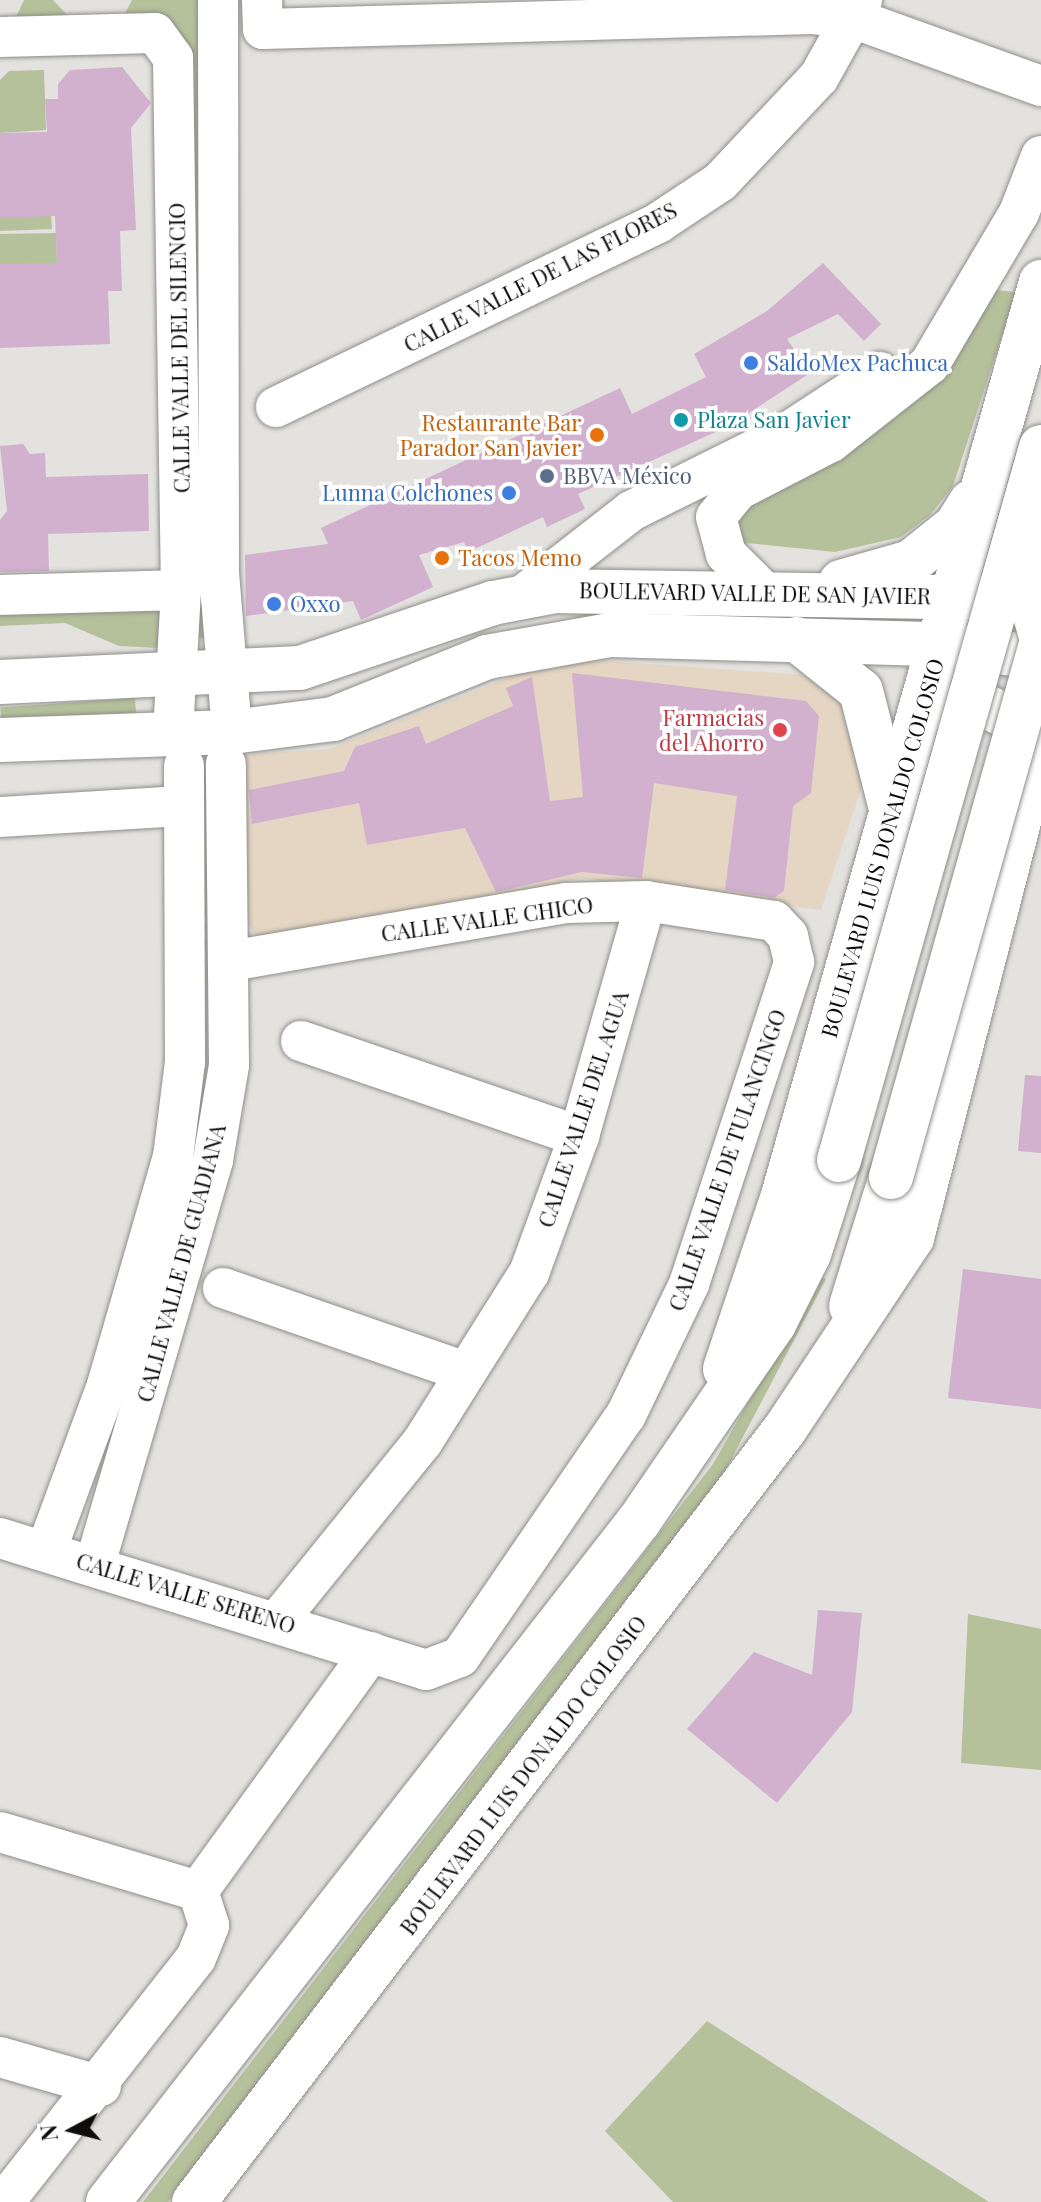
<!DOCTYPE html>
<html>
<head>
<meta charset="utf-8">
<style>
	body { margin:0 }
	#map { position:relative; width:1041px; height:2202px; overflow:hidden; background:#e3e2df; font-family:"Playfair Display",serif }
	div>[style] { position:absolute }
	.commercial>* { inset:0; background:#e5d6c3 }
	.green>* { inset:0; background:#b5c19b; transform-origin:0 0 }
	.building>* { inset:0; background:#d1b1ce }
	.roads { filter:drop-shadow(0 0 2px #8e8e8a) drop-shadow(0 0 2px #8e8e8a) }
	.minor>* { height:40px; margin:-20px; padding:0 20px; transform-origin:20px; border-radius:20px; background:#fff }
	.major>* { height:44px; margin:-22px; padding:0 22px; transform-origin:22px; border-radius:22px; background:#fff }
	.bridges { filter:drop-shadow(0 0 2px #8e8e8a) drop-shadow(0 0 2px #8e8e8a) }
	.major-bridge>* { height:44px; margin:-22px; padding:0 22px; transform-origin:22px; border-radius:22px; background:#fff }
	.dots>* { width:22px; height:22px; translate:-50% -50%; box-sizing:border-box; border:4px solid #fff; border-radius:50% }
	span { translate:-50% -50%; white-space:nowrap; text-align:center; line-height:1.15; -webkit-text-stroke:7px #fff; paint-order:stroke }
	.street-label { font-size:22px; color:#0e0d0c }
	.shop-label { font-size:22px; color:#366cbe }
	.left { translate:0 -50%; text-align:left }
	.right { translate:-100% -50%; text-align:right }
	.culture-label { font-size:22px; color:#0d838f }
	.food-label { font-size:22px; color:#c56008 }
	.service-label { font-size:22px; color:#4e5e75 }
	.health-label { font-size:22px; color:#be3a42 }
	.north { position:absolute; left:32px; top:2090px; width:80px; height:80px; -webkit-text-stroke:6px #fff; paint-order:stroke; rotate:263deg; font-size:22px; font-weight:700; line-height:32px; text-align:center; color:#0e0d0c }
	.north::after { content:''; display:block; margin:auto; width:28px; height:36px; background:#0e0d0c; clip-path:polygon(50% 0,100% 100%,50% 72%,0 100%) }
</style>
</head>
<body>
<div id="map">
	<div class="commercial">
		<i style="clip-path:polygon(578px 659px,819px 676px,850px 698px,865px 777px,821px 910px,581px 878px,281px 941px,255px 935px,241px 912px,241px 755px,329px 749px,545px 663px)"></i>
	</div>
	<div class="green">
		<i style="clip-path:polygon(24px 0,53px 0,68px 16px,16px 17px)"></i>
		<i style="clip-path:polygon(132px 0,205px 0,207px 638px,196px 638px,194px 66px,176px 29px,122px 19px)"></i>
		<i style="clip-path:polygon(44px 70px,46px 130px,0 133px,0 80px,9px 71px)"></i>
		<i style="clip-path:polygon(46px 135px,52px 229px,0 231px,0 218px)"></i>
		<i style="clip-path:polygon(56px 233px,57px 263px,0 295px,0 234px)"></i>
		<i style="clip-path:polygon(996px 290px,1016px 292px,953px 486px,930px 515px,901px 537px,835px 552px,737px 542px,734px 506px)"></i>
		<i style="clip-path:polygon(147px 602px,165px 611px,158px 648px,119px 646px,65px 623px,0 626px,0 607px)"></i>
		<i style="left:135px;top:698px;width:16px;height:135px;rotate:86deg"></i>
		<i style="clip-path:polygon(820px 1276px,826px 1279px,724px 1473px,617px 1622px,168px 2202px,143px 2202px,713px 1464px)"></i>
		<i style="clip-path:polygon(968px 1614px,1041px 1629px,1041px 1770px,961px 1763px)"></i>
		<i style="clip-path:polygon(707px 2021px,989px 2202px,673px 2202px,605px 2131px)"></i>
	</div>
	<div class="building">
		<i style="clip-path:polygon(122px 67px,151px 103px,131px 128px,136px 230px,120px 231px,122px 291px,108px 291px,110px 344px,0 348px,0 264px,57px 263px,55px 216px,0 218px,0 133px,47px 132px,45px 99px,58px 99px,58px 84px,70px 70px)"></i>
		<i style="clip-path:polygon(823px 263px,881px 324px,864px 341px,838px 314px,787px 339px,810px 373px,729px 426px,578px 494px,585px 509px,547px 527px,543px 517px,468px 552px,464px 542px,419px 555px,433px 587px,361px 620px,353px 601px,246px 616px,245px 555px,328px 544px,321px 528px,620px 388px,632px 414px,706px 377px,694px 354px,767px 311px)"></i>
		<i style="clip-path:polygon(23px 444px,30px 454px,45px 453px,46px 477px,148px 474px,149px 531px,48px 534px,49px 571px,0 572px,0 520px,7px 511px,0 446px)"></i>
		<i style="clip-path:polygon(572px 673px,806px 701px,819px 716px,811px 793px,793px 806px,784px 891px,774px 898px,725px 890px,737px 796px,654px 783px,642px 878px,582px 872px,496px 892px,465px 828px,367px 845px,359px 803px,252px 824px,249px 790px,344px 771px,355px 747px,419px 726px,426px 744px,513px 706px,506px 688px,532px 677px,550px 801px,583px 797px)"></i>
		<i style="clip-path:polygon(1025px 1075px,1041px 1076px,1041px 1153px,1018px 1151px)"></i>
		<i style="clip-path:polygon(963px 1269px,1041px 1279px,1041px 1409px,948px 1398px)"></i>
		<i style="clip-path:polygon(818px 1610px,862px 1613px,852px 1712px,777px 1803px,687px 1729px,754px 1652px,812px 1675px)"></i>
	</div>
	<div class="roads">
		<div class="minor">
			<i style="left:218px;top:0;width:573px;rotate:89.9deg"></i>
			<i style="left:219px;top:573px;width:160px;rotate:85.3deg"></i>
			<i style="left:262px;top:0;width:29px;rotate:88deg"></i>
			<i style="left:263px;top:29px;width:548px;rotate:-1.57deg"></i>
			<i style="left:811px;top:14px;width:44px;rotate:6.5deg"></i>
			<i style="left:855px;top:19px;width:198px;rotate:19.8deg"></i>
			<i style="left:0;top:37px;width:155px;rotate:-1.5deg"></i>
			<i style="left:155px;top:33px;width:31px;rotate:54deg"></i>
			<i style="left:173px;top:58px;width:532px;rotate:89.14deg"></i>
			<i style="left:181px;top:590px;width:144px;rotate:93.2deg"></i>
			<i style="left:276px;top:407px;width:424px;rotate:-25.7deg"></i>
			<i style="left:658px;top:223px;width:74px;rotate:-33.5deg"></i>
			<i style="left:720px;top:182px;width:144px;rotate:-46.7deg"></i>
			<i style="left:819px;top:77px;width:88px;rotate:-60.8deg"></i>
			<i style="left:764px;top:592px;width:54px;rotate:-135deg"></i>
			<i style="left:726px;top:554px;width:38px;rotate:-105deg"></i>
			<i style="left:716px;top:517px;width:35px;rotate:-51deg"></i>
			<i style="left:738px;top:490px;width:105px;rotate:-27.3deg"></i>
			<i style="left:831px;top:442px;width:125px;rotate:-38.2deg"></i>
			<i style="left:929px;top:365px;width:177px;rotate:-59.4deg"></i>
			<i style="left:1019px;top:213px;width:61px;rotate:-68.9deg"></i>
			<i style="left:0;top:595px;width:181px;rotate:-1.6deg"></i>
			<i style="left:522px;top:596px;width:138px;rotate:-37.9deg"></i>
			<i style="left:631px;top:511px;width:169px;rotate:-26.4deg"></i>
			<i style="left:782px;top:436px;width:117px;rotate:-33.1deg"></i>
			<i style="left:0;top:817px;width:182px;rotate:-3.5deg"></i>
			<i style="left:301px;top:1041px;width:294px;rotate:18.9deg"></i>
			<i style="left:223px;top:1288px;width:257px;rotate:19.1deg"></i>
			<i style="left:0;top:1538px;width:446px;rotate:17.2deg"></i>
			<i style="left:426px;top:1670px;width:36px;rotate:-21deg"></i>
			<i style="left:460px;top:1657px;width:293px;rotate:-55.6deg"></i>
			<i style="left:626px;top:1415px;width:145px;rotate:-64.3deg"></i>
			<i style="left:689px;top:1284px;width:339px;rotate:-71.9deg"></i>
			<i style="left:794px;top:962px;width:27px;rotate:-103deg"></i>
			<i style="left:788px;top:936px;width:21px;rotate:-133deg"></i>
			<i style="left:774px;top:921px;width:130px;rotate:-171.1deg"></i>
			<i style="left:646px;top:901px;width:80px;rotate:178.6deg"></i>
			<i style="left:566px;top:903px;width:342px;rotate:170.2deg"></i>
			<i style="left:46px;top:1551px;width:177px;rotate:-69.8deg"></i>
			<i style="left:107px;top:1385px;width:237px;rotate:-73.9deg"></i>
			<i style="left:173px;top:1157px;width:96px;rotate:-82.8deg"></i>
			<i style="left:185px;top:1062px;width:296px;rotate:-90.2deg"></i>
			<i style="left:95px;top:1564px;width:421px;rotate:-73.7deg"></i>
			<i style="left:213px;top:1160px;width:96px;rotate:-80.4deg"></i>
			<i style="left:229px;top:1065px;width:301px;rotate:-90.6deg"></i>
			<i style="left:279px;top:1619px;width:229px;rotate:-51deg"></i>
			<i style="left:423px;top:1441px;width:199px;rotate:-57.8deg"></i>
			<i style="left:529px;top:1273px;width:146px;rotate:-69.9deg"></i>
			<i style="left:579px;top:1136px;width:244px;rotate:-74.1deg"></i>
			<i style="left:0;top:1832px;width:207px;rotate:16.6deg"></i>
			<i style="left:198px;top:1891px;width:295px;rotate:-54.1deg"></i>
			<i style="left:0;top:2057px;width:105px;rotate:16deg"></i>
			<i style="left:4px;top:2202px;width:310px;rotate:-51.8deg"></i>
			<i style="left:196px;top:1958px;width:35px;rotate:-68deg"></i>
			<i style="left:209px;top:1925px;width:36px;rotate:-108deg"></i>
		</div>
		<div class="major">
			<i style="left:841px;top:582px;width:73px;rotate:-15.9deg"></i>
			<i style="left:911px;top:562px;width:58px;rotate:-38.7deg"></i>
			<i style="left:956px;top:526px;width:28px;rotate:-58deg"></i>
			<i style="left:796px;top:639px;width:83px;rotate:38.7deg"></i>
			<i style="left:861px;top:691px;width:118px;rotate:75.7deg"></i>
			<i style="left:0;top:682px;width:300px;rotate:-2.7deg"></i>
			<i style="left:300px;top:668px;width:204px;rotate:-18.6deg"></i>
			<i style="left:493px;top:603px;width:64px;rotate:-10.8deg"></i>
			<i style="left:556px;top:591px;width:424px;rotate:0.9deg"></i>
			<i style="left:930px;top:706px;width:55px"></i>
			<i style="left:985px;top:706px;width:62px;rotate:24.9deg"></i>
			<i style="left:0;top:740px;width:232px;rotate:-2deg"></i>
			<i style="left:232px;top:732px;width:102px;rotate:-7.3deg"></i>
			<i style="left:333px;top:719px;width:166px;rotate:-21.9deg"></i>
			<i style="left:487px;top:657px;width:124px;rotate:-10.2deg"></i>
			<i style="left:609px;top:635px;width:330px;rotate:1.6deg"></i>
			<i style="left:939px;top:644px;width:103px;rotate:7.8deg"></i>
			<i style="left:851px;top:1306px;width:135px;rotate:-72.8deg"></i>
			<i style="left:725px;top:1369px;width:179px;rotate:-71.5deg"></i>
			<i style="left:782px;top:1199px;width:953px;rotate:-74.23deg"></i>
			<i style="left:108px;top:2202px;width:864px;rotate:-52.06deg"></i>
			<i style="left:639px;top:1521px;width:239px;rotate:-55.6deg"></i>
			<i style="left:774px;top:1324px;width:78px;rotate:-63.4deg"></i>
			<i style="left:809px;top:1254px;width:99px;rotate:-72.3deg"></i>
			<i style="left:194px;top:2202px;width:973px;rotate:-52.6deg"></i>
			<i style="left:785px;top:1429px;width:229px;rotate:-56.4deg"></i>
			<i style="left:912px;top:1238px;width:518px;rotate:-75.59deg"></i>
		</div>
	</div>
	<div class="bridges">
		<div class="major-bridge">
			<i style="left:1037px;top:545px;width:44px;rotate:103.1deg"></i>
			<i style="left:1027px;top:588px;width:50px;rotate:73.7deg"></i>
			<i style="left:839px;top:1160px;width:741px;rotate:-74.18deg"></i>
			<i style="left:891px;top:1177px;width:554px;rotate:-74.28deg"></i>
		</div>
	</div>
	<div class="dots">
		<i style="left:751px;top:363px;background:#3f7fe0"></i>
		<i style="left:681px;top:420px;background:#0f9aa8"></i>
		<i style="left:597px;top:435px;background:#e8710a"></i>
		<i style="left:547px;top:476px;background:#5c6f8a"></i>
		<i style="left:509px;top:493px;background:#3f7fe0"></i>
		<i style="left:442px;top:558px;background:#e8710a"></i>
		<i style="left:274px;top:604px;background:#3f7fe0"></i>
		<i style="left:780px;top:730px;background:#e0444e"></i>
	</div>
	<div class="street-label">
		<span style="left:540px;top:277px;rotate:-27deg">CALLE VALLE DE LAS FLORES</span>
		<span style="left:179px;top:348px;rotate:-91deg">CALLE VALLE DEL SILENCIO</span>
		<span style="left:755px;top:593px;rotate:1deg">BOULEVARD VALLE DE SAN JAVIER</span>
		<span style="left:882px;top:848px;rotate:-74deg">BOULEVARD LUIS DONALDO COLOSIO</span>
		<span style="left:487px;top:919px;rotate:-8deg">CALLE VALLE CHICO</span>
		<span style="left:583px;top:1109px;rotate:-72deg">CALLE VALLE DEL AGUA</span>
		<span style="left:727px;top:1160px;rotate:-71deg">CALLE VALLE DE TULANCINGO</span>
		<span style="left:181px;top:1263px;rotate:-75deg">CALLE VALLE DE GUADIANA</span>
		<span style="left:186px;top:1593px;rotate:17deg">CALLE VALLE SERENO</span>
		<span style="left:523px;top:1775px;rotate:-53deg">BOULEVARD LUIS DONALDO COLOSIO</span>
	</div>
	<div class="shop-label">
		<span class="left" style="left:767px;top:363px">SaldoMex Pachuca</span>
		<span class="right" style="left:493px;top:493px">Lunna Colchones</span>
		<span class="left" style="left:290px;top:604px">Oxxo</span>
	</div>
	<div class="culture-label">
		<span class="left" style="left:697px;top:420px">Plaza San Javier</span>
	</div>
	<div class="food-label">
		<span class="right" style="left:581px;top:435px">Restaurante Bar<br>Parador San Javier</span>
		<span class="left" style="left:458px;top:558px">Tacos Memo</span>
	</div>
	<div class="service-label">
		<span class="left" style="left:563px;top:476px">BBVA México</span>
	</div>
	<div class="health-label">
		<span class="right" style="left:764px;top:730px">Farmacias<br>del Ahorro</span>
	</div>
	<div class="north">N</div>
</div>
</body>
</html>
